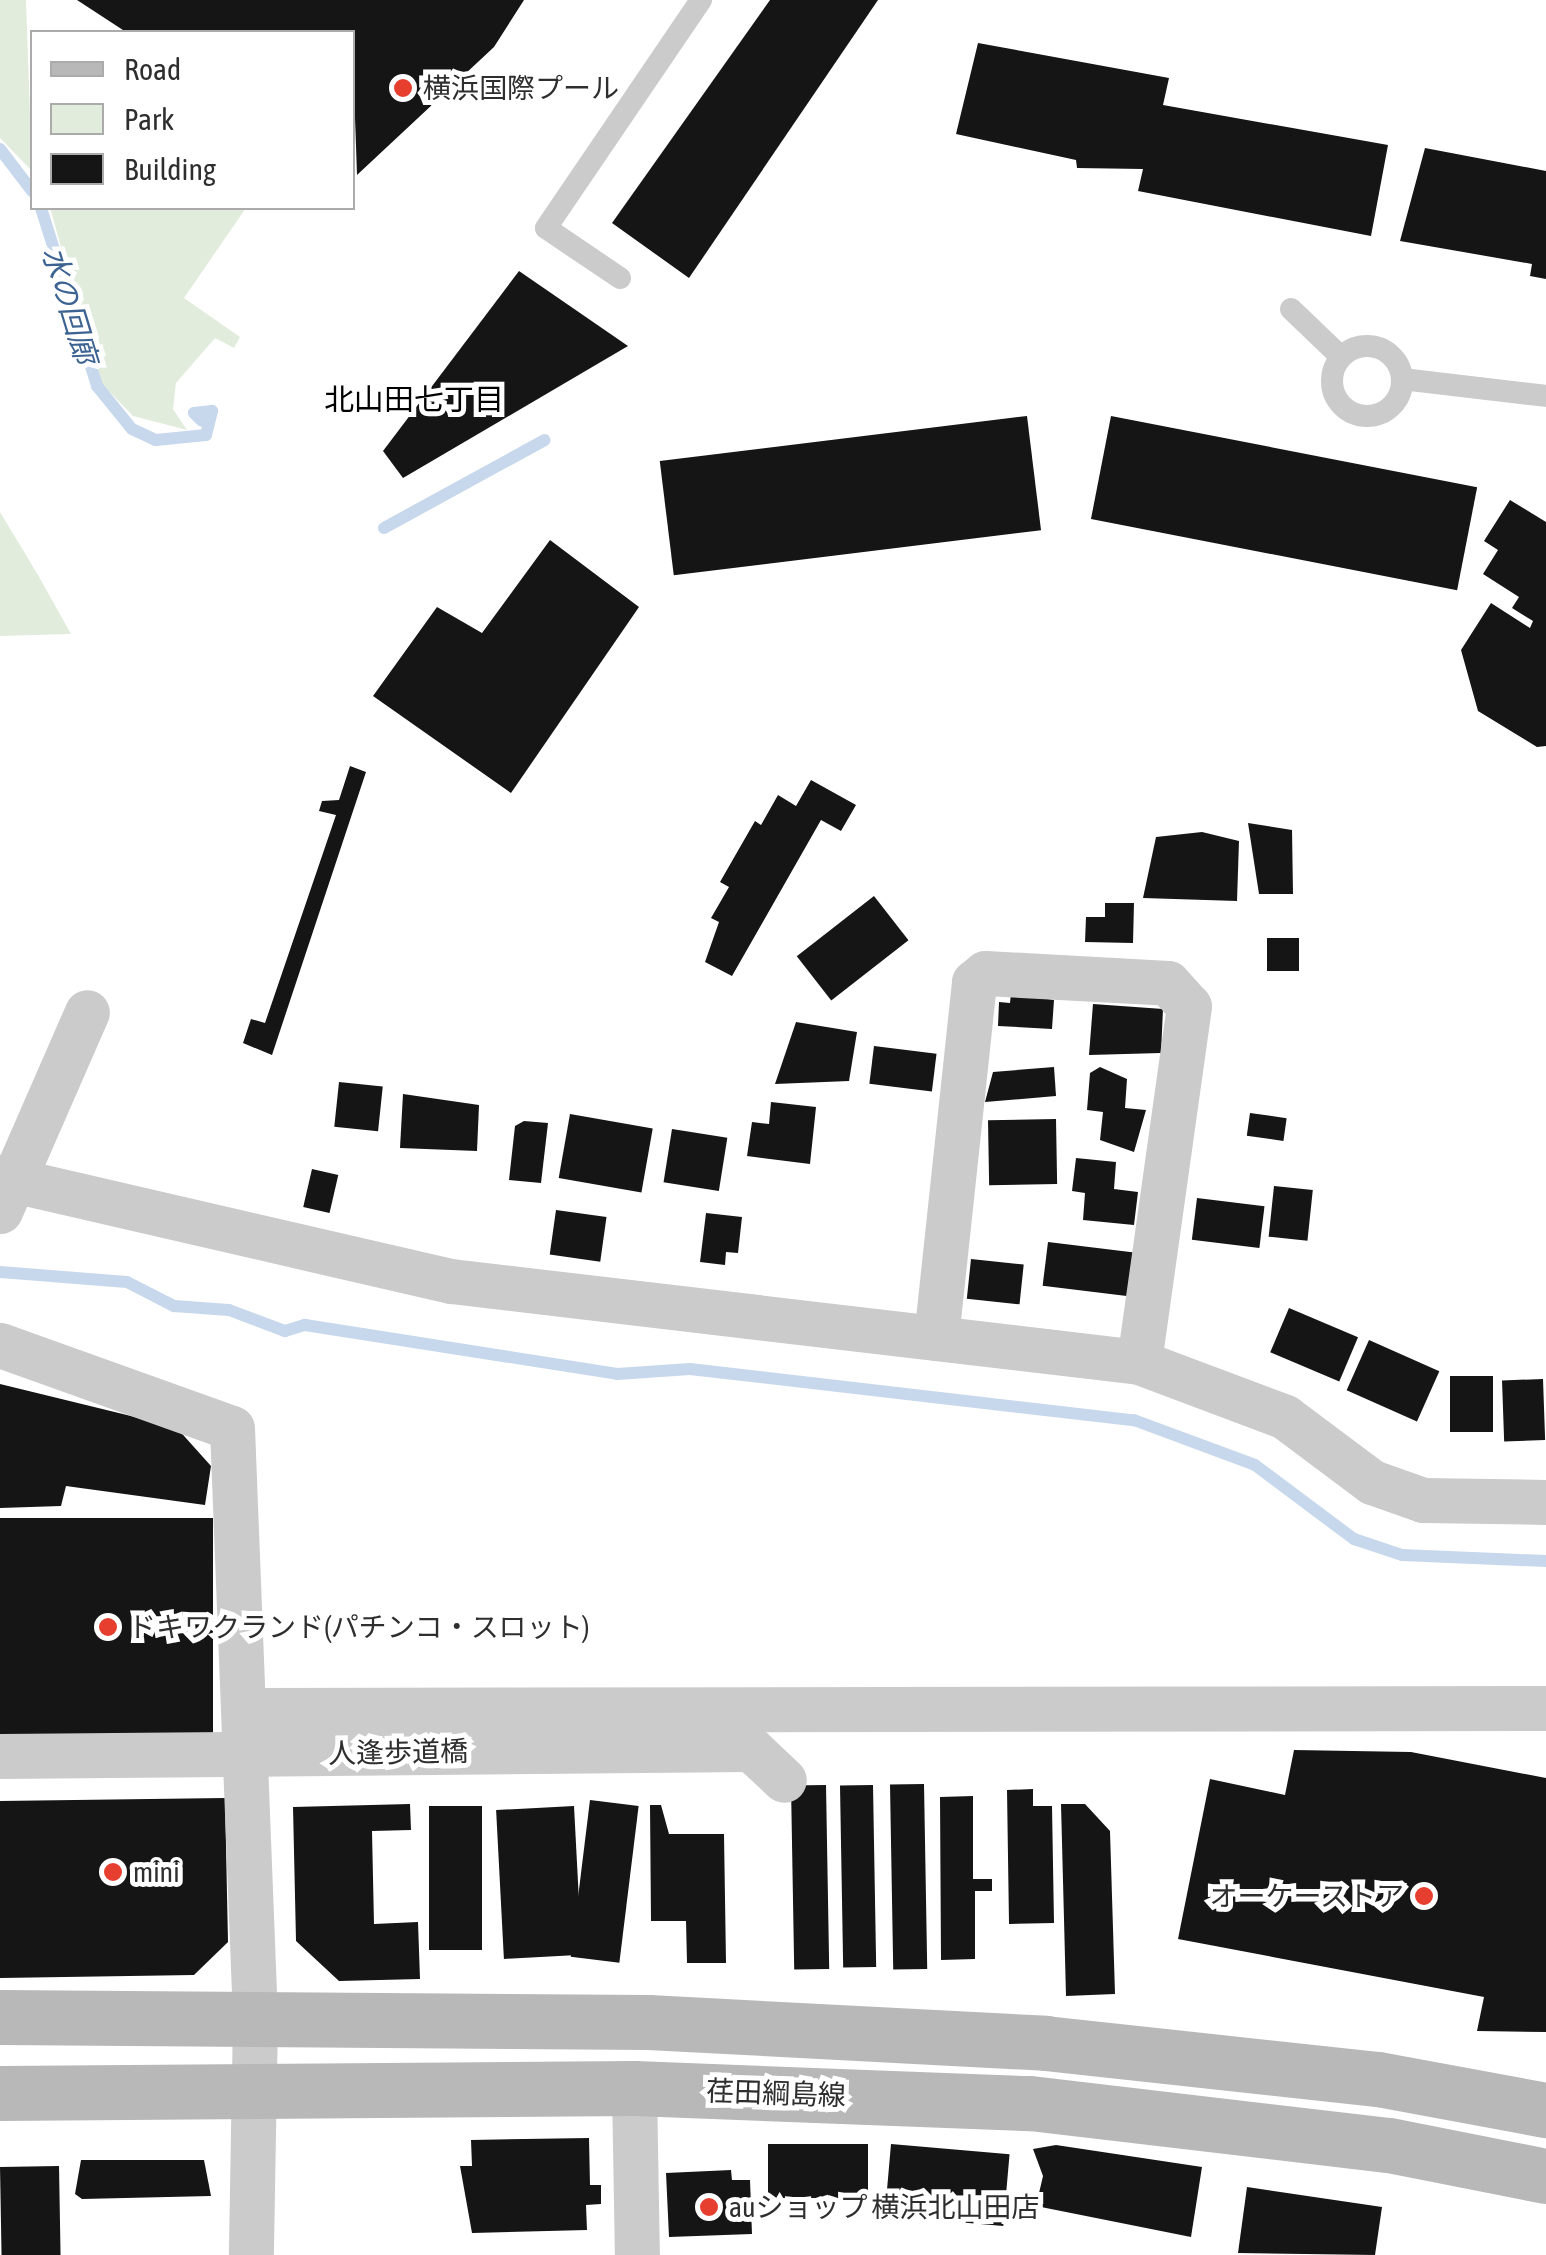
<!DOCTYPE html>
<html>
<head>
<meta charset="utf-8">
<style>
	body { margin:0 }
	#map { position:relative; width:1546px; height:2255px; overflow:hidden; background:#fff; font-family:"Asap Condensed","Noto Sans JP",sans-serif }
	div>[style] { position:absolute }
	.green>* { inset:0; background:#e2ecdc }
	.stream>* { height:12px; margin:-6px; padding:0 6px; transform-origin:6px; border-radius:6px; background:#c8d8ec }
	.building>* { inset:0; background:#151515; transform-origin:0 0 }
	.lane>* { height:22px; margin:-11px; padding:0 11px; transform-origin:11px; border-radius:11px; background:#cbcbcb }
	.lane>.ring { margin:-11px; padding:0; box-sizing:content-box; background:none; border:22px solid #cbcbcb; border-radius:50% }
	.street>* { height:45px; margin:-22.5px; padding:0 22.5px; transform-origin:22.5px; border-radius:22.5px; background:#cbcbcb }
	.secondary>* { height:55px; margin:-27.5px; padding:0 27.5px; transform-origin:27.5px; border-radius:27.5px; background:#b8b8b8 }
	.street-bridge>* { height:45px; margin:-22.5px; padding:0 22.5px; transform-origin:22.5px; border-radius:22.5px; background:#cbcbcb }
	.dots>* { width:28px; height:28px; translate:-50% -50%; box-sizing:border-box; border:5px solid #fff; border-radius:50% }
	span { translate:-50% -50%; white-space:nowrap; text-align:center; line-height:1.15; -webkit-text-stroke:10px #fff; paint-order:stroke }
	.poi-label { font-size:28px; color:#2e2e2e }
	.left { translate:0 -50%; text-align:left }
	.right { translate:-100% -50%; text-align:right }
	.street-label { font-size:28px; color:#2e2e2e }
	.water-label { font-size:30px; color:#3c6391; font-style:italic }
	.neighbourhood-label { font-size:30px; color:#000 }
	.legend { position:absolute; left:30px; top:30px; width:325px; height:180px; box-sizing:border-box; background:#fff; border:2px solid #ababab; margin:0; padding:12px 18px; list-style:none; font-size:30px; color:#2e2e2e }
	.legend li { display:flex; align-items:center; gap:20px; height:50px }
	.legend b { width:50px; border:2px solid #ababab }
</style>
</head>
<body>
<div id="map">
	<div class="green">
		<i style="clip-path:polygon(0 0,26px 0,32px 171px,0 138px)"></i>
		<i style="clip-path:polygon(50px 208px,246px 208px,184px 298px,240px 337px,234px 348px,215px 338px,176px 383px,173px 409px,187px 430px,133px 416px,99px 381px)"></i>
		<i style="clip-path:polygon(0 512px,38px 575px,71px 634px,0 636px)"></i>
	</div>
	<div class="stream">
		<i style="left:0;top:149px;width:53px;rotate:52.7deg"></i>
		<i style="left:41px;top:208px;width:187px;rotate:72.5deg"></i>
		<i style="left:97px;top:386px;width:55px;rotate:50.9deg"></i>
		<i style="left:132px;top:429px;width:26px;rotate:25deg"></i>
		<i style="left:156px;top:440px;width:50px;rotate:-5.7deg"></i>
		<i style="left:206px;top:435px;width:25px;rotate:-76deg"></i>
		<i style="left:212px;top:411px;width:18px;rotate:174deg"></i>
		<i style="left:194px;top:413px;width:11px;rotate:45deg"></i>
		<i style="left:384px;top:528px;width:183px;rotate:-28.7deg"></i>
		<i style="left:0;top:1272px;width:127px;rotate:4.5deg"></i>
		<i style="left:127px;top:1282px;width:53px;rotate:27.1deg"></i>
		<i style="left:174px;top:1306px;width:55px;rotate:4.2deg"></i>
		<i style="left:229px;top:1310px;width:60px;rotate:20.6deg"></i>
		<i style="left:285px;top:1331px;width:21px;rotate:-17deg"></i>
		<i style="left:305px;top:1325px;width:316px;rotate:8.9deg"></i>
		<i style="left:617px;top:1374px;width:73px;rotate:-3.9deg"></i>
		<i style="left:690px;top:1369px;width:447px;rotate:6.6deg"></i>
		<i style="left:1134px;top:1420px;width:129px;rotate:20.4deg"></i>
		<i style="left:1255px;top:1465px;width:124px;rotate:36.8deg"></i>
		<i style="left:1354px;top:1539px;width:51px;rotate:18.4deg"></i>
		<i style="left:1402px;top:1555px;width:144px;rotate:2.4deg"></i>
	</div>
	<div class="building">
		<i style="clip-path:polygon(77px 0,524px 0,494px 47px,357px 175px,352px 32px,126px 32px)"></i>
		<i style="clip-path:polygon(770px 0,878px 0,689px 278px,612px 223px)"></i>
		<i style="clip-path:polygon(978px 43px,1169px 78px,1163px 105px,1388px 145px,1371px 236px,1138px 191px,1143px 169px,1077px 168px,1076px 160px,956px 134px)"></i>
		<i style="clip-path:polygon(1425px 148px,1546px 171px,1546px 279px,1530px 276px,1532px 264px,1400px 241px)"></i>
		<i style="clip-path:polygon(519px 271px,628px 346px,403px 478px,383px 451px)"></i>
		<i style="left:1027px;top:416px;width:115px;height:370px;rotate:83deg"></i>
		<i style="left:1111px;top:416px;width:373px;height:105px;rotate:11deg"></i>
		<i style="clip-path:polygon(1510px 500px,1546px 522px,1546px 746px,1537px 747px,1478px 711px,1461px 650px,1491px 603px,1530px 628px,1533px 621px,1512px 608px,1519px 597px,1483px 574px,1498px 550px,1484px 541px)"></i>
		<i style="clip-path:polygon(550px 540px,639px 607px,511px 793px,373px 696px,437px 607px,482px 633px)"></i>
		<i style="clip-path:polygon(350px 766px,366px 772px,272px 1055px,243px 1043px,251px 1019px,265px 1023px,336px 815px,319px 811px,322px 801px,339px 800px)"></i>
		<i style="clip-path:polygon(811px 780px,856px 805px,841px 831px,821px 820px,732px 976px,705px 962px,719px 922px,711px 918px,729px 887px,720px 882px,755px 821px,761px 825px,778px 795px,796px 806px)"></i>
		<i style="clip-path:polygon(1248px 823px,1292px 830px,1293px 894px,1259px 894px)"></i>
		<i style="clip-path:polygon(1202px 832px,1239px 841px,1237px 901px,1143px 898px,1156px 837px)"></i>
		<i style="left:874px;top:896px;width:56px;height:98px;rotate:52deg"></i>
		<i style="clip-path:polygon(1105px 903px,1134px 903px,1133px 943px,1085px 942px,1086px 917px,1105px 917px)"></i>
		<i style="left:1267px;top:938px;width:32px;height:33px"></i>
		<i style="clip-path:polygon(1011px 993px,1054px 1000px,1052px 1029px,998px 1026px,999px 1002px,1010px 1003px)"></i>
		<i style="clip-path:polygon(1093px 1004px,1163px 1009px,1161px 1053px,1089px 1055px)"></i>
		<i style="clip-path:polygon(796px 1022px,857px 1032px,849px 1081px,775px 1084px)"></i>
		<i style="left:874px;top:1046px;width:63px;height:38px;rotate:7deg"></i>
		<i style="clip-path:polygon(1054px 1067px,1056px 1096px,985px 1102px,993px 1072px)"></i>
		<i style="clip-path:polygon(1100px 1067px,1127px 1079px,1125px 1108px,1146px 1110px,1134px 1152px,1100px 1140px,1103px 1112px,1087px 1110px,1090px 1073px)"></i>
		<i style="left:339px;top:1082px;width:44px;height:45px;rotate:6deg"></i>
		<i style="clip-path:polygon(403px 1094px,479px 1105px,477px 1151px,400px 1148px)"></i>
		<i style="clip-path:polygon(771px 1102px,816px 1107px,810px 1164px,747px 1156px,752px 1122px,769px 1124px)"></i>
		<i style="left:1250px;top:1113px;width:37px;height:23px;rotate:8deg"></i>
		<i style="left:570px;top:1114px;width:84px;height:65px;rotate:10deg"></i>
		<i style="left:1056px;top:1119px;width:65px;height:68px;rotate:89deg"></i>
		<i style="clip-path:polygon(524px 1121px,548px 1123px,541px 1183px,509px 1180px,515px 1126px)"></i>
		<i style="left:672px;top:1129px;width:56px;height:54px;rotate:9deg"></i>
		<i style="clip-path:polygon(1076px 1158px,1116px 1162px,1114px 1189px,1138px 1192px,1134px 1225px,1083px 1220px,1085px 1193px,1072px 1191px)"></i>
		<i style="left:312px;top:1169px;width:27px;height:39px;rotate:13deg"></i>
		<i style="left:1274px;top:1186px;width:39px;height:51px;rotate:6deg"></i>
		<i style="left:1197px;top:1198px;width:68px;height:42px;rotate:7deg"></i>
		<i style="left:556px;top:1210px;width:51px;height:45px;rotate:8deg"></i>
		<i style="clip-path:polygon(706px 1213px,742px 1217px,738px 1253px,726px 1252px,725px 1265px,700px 1262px)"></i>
		<i style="left:1048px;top:1242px;width:93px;height:44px;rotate:7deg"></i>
		<i style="left:971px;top:1259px;width:53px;height:40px;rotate:6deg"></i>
		<i style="left:1289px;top:1308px;width:75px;height:48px;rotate:23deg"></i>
		<i style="left:1369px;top:1340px;width:77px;height:55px;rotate:24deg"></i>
		<i style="left:1450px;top:1376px;width:43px;height:56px"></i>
		<i style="left:1543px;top:1379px;width:61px;height:41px;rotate:88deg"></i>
		<i style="clip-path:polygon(0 1384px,176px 1427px,211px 1466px,205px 1505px,66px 1486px,61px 1506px,0 1508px)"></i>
		<i style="left:0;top:1518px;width:213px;height:220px"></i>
		<i style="clip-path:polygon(1294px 1750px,1411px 1752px,1546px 1778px,1546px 2032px,1477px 2031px,1484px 1997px,1178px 1939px,1210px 1779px,1285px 1795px)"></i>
		<i style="left:924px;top:1784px;width:185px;height:34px;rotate:89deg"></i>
		<i style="left:826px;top:1785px;width:184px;height:35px;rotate:89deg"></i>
		<i style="left:873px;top:1785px;width:182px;height:33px;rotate:89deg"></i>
		<i style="clip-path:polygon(1033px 1789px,1033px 1806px,1052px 1806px,1054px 1923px,1009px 1924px,1007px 1790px)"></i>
		<i style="clip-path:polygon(973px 1796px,973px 1879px,992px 1879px,992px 1891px,975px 1891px,975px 1959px,941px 1960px,940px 1797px)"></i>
		<i style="clip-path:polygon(225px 1798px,228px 1942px,194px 1975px,0 1978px,0 1801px)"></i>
		<i style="left:590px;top:1800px;width:49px;height:158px;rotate:7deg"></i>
		<i style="clip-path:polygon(410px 1804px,411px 1830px,372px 1831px,374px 1924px,418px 1922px,420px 1979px,339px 1981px,296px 1941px,293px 1807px)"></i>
		<i style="clip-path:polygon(1061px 1804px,1085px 1804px,1110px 1831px,1115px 1994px,1066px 1996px)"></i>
		<i style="clip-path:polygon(650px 1805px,661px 1805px,669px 1834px,724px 1834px,726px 1963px,687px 1963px,686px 1921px,651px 1921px)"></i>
		<i style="left:482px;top:1806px;width:144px;height:53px;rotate:90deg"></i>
		<i style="left:574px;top:1806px;width:149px;height:78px;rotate:87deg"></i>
		<i style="clip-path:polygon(589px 2138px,590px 2185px,601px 2185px,601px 2204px,586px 2205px,587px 2230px,472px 2233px,460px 2166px,472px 2166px,471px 2140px)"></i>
		<i style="left:768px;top:2144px;width:100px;height:54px"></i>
		<i style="left:891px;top:2144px;width:119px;height:72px;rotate:5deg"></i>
		<i style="clip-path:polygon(1056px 2145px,1202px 2167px,1191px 2237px,1036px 2206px,1043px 2176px,1033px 2149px)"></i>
		<i style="clip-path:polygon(81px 2160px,204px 2160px,211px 2196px,82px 2199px,75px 2194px)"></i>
		<i style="left:59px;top:2166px;width:89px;height:59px;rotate:89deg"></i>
		<i style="clip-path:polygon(731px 2170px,732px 2180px,750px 2180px,752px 2234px,669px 2237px,666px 2173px)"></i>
		<i style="clip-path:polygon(1247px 2187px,1382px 2207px,1375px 2255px,1238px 2253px)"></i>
	</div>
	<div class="lane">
		<i style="left:620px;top:278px;width:89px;rotate:-146deg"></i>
		<i style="left:546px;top:228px;width:276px;rotate:-55.8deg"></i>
		<i style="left:1291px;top:309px;width:69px;rotate:43.8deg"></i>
		<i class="ring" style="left:1332px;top:346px;width:48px;height:48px"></i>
		<i style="left:1402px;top:379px;width:145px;rotate:6.7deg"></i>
	</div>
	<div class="street">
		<i style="left:0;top:1177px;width:463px;rotate:13deg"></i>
		<i style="left:451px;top:1281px;width:693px;rotate:6.71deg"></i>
		<i style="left:1139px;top:1362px;width:156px;rotate:20.6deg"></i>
		<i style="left:1285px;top:1417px;width:109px;rotate:36.8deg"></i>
		<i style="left:1372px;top:1482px;width:54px;rotate:19.4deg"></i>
		<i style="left:1423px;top:1500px;width:123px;rotate:0.9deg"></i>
		<i style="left:936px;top:1338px;width:358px;rotate:-83.9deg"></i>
		<i style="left:974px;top:982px;width:14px;rotate:-39deg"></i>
		<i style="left:985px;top:973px;width:183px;rotate:3.1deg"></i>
		<i style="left:1168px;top:983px;width:31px;rotate:48deg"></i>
		<i style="left:1189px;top:1006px;width:359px;rotate:98deg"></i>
		<i style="left:0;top:1345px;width:246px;rotate:19.7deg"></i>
		<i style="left:232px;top:1428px;width:590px;rotate:87.77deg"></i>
		<i style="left:255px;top:2018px;width:237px;rotate:91deg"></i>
		<i style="left:245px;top:1710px;width:1301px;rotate:-0.09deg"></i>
		<i style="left:634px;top:2088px;width:167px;rotate:89deg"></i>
	</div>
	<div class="secondary">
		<i style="left:0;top:2017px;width:648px;rotate:0.44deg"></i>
		<i style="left:648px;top:2022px;width:398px;rotate:3deg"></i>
		<i style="left:1045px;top:2043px;width:335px;rotate:6.2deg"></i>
		<i style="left:1378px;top:2079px;width:171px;rotate:10.5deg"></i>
		<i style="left:0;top:2093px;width:634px;rotate:-0.45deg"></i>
		<i style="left:634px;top:2088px;width:396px;rotate:2.2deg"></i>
		<i style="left:1030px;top:2103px;width:361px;rotate:6.7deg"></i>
		<i style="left:1389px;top:2145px;width:160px;rotate:11.2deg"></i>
	</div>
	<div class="street-bridge">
		<i style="left:0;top:1211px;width:217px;rotate:-66.4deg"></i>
		<i style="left:0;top:1756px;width:751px;rotate:-0.53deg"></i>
		<i style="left:751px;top:1749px;width:45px;rotate:43.2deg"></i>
	</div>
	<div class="dots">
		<i style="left:403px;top:88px;background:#e63f30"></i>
		<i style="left:108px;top:1627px;background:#e63f30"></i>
		<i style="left:113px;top:1872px;background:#e63f30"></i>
		<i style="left:1424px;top:1896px;background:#e63f30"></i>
		<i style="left:709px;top:2207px;background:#e63f30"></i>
	</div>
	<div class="poi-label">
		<span class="left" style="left:423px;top:88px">横浜国際プール</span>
		<span class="left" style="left:128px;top:1627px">ドキワクランド(パチンコ・スロット)</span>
		<span class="left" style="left:133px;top:1872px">mini</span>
		<span class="right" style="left:1404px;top:1896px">オーケーストア</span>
		<span class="left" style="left:729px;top:2207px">auショップ 横浜北山田店</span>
	</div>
	<div class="street-label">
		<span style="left:398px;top:1752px;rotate:-1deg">人逢歩道橋</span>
		<span style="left:776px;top:2093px;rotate:2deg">荏田綱島線</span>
	</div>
	<div class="water-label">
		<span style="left:70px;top:305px;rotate:73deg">水の回廊</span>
	</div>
	<div class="neighbourhood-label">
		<span style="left:414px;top:399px">北山田七丁目</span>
	</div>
	<ul class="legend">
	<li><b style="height:12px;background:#b8b8b8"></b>Road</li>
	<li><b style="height:28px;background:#e2ecdc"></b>Park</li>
	<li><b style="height:28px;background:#151515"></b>Building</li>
	</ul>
</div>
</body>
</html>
